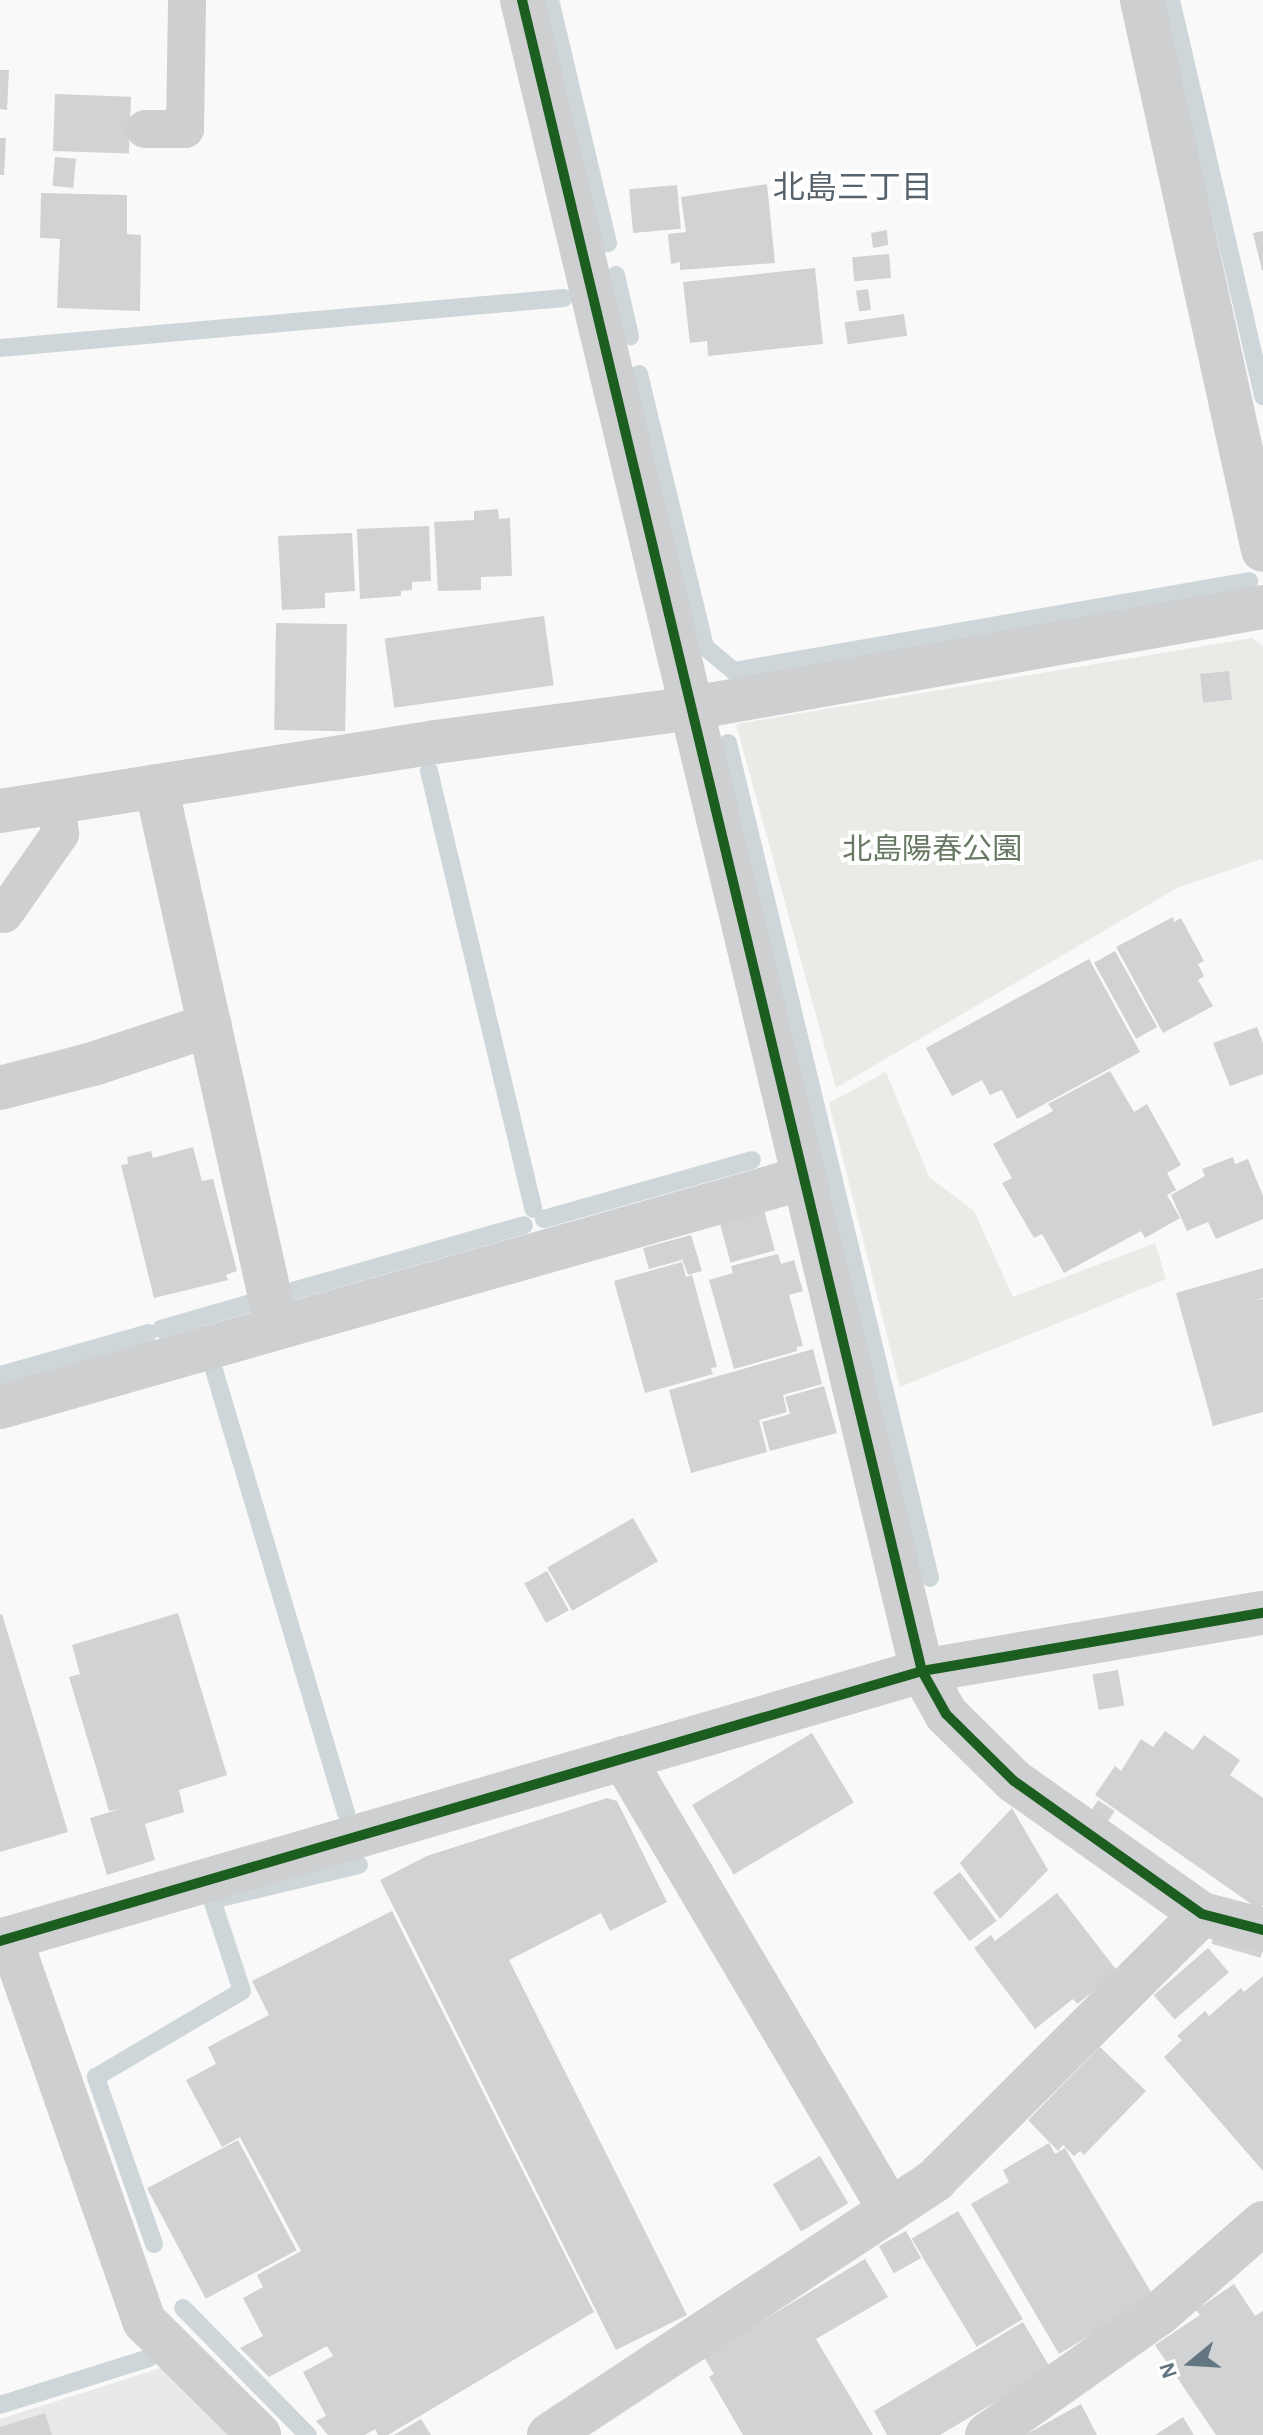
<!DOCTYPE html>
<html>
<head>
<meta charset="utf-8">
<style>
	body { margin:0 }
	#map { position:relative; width:1263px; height:2435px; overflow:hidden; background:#f9f9f9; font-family:"Alegreya Sans","Noto Sans JP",sans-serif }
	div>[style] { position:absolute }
	.built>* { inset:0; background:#e8e9e9 }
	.green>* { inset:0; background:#e8ebe6 }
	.stream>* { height:18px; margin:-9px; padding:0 9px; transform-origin:9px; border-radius:9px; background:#ced6d9 }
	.building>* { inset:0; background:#d0d2d3; transform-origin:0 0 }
	.service>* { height:38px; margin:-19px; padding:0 19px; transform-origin:19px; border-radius:19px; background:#cecfd0 }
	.minor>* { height:44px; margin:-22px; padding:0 22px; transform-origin:22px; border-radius:22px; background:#cecfd0 }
	.cycleway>* { height:10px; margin:-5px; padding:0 5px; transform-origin:5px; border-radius:5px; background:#1b5e20 }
	span { translate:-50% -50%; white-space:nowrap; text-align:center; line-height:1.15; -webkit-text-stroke:8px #fff; paint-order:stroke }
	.park-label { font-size:30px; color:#687a64 }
	.neighbourhood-label { font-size:32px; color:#57646e }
	.north { position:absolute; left:1151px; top:2323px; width:80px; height:80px; -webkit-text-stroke:6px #fff; paint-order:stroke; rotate:252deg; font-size:22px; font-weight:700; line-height:32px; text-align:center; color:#657683 }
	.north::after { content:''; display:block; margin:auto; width:28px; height:36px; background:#657683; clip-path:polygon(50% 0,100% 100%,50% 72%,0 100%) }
</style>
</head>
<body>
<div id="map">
	<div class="built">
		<i style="clip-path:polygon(164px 2367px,235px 2435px,0 2435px,0 2419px)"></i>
	</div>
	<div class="green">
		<i style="clip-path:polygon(1252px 638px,1263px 646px,1263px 862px,1261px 859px,1177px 888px,836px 1088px,736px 724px)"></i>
		<i style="clip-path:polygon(886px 1072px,929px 1177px,974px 1211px,1013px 1297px,1155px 1243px,1166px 1279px,900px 1387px,829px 1103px)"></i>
	</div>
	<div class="stream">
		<i style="left:550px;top:0;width:250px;rotate:76.6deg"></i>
		<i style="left:1171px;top:0;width:407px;rotate:76.9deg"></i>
		<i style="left:616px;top:275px;width:63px;rotate:77.1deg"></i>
		<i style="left:0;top:348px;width:566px;rotate:-5.07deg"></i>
		<i style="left:639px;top:374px;width:281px;rotate:76.4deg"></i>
		<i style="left:705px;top:647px;width:38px;rotate:40deg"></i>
		<i style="left:734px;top:671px;width:523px;rotate:-9.91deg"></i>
		<i style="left:728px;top:743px;width:859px;rotate:76.4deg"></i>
		<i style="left:429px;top:771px;width:450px;rotate:76.6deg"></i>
		<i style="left:544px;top:1219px;width:216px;rotate:-15.8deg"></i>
		<i style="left:293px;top:1291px;width:240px;rotate:-15.9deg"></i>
		<i style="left:161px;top:1329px;width:94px;rotate:-16.1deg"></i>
		<i style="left:214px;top:1370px;width:462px;rotate:73.4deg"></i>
		<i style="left:0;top:1375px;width:154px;rotate:-15.8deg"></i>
		<i style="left:154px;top:2244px;width:177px;rotate:-109.2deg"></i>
		<i style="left:96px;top:2077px;width:169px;rotate:-30.5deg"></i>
		<i style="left:242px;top:1991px;width:96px;rotate:-108.2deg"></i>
		<i style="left:212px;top:1900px;width:151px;rotate:-13.4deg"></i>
		<i style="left:183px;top:2308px;width:178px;rotate:45.5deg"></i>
		<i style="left:0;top:2405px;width:156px;rotate:-17.5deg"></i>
	</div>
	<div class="building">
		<i style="clip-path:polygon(0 70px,9px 70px,7px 110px,0 109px)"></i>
		<i style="left:55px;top:94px;width:76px;height:57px;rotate:2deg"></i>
		<i style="clip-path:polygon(0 138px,6px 138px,4px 175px,0 175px)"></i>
		<i style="left:55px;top:157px;width:21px;height:29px;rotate:5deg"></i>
		<i style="clip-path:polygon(767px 184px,775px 263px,680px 270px,680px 262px,671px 264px,668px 234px,686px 232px,681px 197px)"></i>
		<i style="left:677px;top:185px;width:44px;height:48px;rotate:85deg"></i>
		<i style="clip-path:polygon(41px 193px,127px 195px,127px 234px,141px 235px,140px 311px,57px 308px,60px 239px,40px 238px)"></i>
		<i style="clip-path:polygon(887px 230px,888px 245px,873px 248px,871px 233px)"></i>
		<i style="clip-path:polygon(1263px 231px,1263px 270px,1262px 270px,1253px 233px)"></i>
		<i style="left:889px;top:254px;width:24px;height:37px;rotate:85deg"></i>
		<i style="clip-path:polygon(815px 268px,823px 344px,708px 356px,707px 341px,690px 343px,683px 282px)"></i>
		<i style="left:868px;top:289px;width:21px;height:12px;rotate:82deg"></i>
		<i style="left:904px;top:314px;width:22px;height:60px;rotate:82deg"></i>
		<i style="clip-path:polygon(498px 509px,499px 519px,510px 518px,512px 576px,481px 577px,481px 590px,438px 591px,434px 522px,474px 520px,474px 511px)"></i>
		<i style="clip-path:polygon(429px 526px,431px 581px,412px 582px,412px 590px,401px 591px,401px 596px,360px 599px,357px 529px)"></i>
		<i style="clip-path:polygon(352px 533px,355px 591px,325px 593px,325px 608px,282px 610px,278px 536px)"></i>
		<i style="left:544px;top:616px;width:70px;height:161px;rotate:82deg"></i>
		<i style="left:276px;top:623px;width:71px;height:107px;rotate:1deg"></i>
		<i style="left:1229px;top:671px;width:29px;height:29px;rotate:84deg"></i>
		<i style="clip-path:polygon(1173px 917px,1174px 922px,1181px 918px,1204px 961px,1198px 964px,1204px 976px,1198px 980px,1213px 1006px,1163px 1033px,1116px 947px)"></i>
		<i style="left:1115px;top:951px;width:87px;height:24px;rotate:61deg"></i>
		<i style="clip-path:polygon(1089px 959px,1140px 1052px,1017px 1119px,1002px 1090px,990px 1095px,982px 1080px,952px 1096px,926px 1048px)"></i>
		<i style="clip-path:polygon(1257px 1027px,1263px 1043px,1263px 1074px,1230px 1086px,1213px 1043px)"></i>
		<i style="clip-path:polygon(1110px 1071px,1134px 1112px,1147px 1104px,1181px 1165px,1167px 1173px,1176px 1190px,1167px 1195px,1180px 1218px,1145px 1238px,1141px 1231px,1064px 1273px,1042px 1234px,1034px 1238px,1002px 1183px,1012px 1178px,993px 1144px,1053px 1111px,1048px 1104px)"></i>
		<i style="clip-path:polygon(193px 1147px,202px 1181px,213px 1179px,237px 1271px,226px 1275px,228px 1280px,154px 1298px,121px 1165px,128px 1164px,127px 1157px,151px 1151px,153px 1158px)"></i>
		<i style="clip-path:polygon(1233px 1157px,1235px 1164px,1248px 1159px,1263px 1196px,1263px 1219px,1216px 1239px,1208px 1222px,1187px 1231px,1171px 1195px,1205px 1176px,1202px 1169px)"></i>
		<i style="left:764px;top:1210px;width:42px;height:46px;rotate:75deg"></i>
		<i style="clip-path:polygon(691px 1235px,702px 1271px,688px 1275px,681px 1256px,682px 1260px,649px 1269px,643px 1248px)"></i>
		<i style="clip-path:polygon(778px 1254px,781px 1264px,794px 1260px,803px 1291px,789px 1295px,803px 1346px,797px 1347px,797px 1351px,734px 1369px,709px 1280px,733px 1273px,731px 1266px)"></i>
		<i style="clip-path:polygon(682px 1262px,686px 1277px,692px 1275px,717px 1367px,711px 1368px,713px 1374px,645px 1393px,614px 1281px)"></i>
		<i style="clip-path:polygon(1263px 1268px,1263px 1298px,1254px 1300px,1263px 1299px,1263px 1412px,1213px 1426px,1176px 1293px)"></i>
		<i style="clip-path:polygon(813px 1349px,822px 1384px,783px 1395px,787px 1412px,759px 1420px,767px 1452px,691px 1473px,669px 1390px)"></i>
		<i style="clip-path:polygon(824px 1386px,837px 1433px,770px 1451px,762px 1422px,790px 1414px,785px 1397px)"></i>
		<i style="left:633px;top:1518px;width:50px;height:99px;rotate:60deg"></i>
		<i style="left:547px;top:1571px;width:45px;height:26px;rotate:61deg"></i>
		<i style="clip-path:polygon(178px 1613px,227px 1775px,179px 1790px,184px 1812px,145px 1824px,155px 1860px,107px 1875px,90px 1818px,120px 1809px,109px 1811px,69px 1677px,80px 1674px,72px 1645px)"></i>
		<i style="clip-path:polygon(2px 1614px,68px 1832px,0 1852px,0 1615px)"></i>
		<i style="left:1118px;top:1670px;width:36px;height:26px;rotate:80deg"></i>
		<i style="clip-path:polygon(1165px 1731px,1193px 1750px,1204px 1735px,1240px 1760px,1230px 1775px,1263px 1798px,1263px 1905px,1260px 1910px,1095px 1795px,1115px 1766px,1121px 1771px,1141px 1739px,1153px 1747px)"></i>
		<i style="left:812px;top:1733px;width:81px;height:140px;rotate:59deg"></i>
		<i style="clip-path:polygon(607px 1798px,617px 1801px,667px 1902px,610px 1931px,601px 1913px,509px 1960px,687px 2315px,616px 2350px,380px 1880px,427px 1856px)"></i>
		<i style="left:1098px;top:1800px;width:20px;height:15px;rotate:33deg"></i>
		<i style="clip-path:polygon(1012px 1808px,1048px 1870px,1000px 1919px,960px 1863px)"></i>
		<i style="left:960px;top:1872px;width:61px;height:34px;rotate:53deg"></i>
		<i style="clip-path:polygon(1057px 1893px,1118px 1972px,1077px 2004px,1073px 1999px,1035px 2029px,974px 1948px,991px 1935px,995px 1941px)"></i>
		<i style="clip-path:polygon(392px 1911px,594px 2312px,388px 2435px,378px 2435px,375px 2429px,365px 2435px,328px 2435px,316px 2421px,326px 2416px,303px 2372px,333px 2356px,327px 2346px,269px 2377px,240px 2348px,263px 2336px,243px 2298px,263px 2287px,257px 2275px,301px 2251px,240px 2137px,222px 2147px,186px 2080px,216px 2064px,208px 2047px,269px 2015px,252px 1981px)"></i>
		<i style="left:1214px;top:1935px;width:51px;height:9px;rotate:16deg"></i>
		<i style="left:1208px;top:1948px;width:32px;height:72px;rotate:49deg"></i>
		<i style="clip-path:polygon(1263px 1976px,1263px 2171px,1164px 2057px,1182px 2040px,1177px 2036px,1205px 2011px,1209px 2016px,1241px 1988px,1244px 1992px)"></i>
		<i style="clip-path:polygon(1100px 2047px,1146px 2091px,1084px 2155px,1080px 2151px,1074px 2156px,1063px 2145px,1058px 2151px,1028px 2120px)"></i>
		<i style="left:238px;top:2140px;width:125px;height:103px;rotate:62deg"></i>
		<i style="clip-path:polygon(1049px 2143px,1055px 2154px,1065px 2148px,1154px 2297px,1059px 2354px,971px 2204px,1009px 2182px,1003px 2170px)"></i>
		<i style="left:820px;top:2156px;width:55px;height:55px;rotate:59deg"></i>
		<i style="left:958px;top:2211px;width:126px;height:54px;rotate:59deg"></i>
		<i style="left:906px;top:2231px;width:31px;height:31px;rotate:61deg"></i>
		<i style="clip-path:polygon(865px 2259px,888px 2297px,816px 2339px,873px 2435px,743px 2435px,709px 2377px,714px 2374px,703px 2356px)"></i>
		<i style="clip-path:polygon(1234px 2284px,1255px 2316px,1263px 2311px,1263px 2435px,1216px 2435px,1155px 2345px,1200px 2315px,1196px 2310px)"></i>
		<i style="clip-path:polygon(1023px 2322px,1051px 2369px,940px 2435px,887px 2435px,874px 2411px)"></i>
		<i style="clip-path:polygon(1081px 2404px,1097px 2435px,1025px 2435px)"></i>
		<i style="clip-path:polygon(45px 2413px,52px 2435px,0 2435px,0 2427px)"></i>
		<i style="clip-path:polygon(1183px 2417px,1194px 2435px,1155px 2435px)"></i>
		<i style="clip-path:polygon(421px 2419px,431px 2435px,394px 2435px)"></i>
	</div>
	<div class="service">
		<i style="left:145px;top:129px;width:40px"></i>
		<i style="left:185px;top:129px;width:129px;rotate:-89.1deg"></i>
		<i style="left:4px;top:914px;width:98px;rotate:-55deg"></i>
		<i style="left:60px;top:834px;width:32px;rotate:-97deg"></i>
	</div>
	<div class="minor">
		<i style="left:522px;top:0;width:1718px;rotate:76.54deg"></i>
		<i style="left:922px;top:1671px;width:49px;rotate:60.8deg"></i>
		<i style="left:946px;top:1714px;width:95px;rotate:44.6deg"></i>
		<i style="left:1014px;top:1781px;width:230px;rotate:35.3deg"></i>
		<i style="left:1202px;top:1914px;width:63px;rotate:14.7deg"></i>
		<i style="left:1142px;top:0;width:563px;rotate:77.59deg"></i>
		<i style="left:156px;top:786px;width:555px;rotate:77.42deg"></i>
		<i style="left:0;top:811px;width:440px;rotate:-9deg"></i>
		<i style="left:435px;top:742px;width:259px;rotate:-7.5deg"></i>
		<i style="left:692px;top:708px;width:580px;rotate:-10.03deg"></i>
		<i style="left:0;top:1088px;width:96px;rotate:-14.5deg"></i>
		<i style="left:93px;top:1064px;width:123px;rotate:-18.4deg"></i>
		<i style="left:0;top:1407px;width:836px;rotate:-15.9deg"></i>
		<i style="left:623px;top:1758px;width:525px;rotate:59.43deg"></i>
		<i style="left:10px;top:1938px;width:406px;rotate:70.7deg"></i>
		<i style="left:144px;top:2321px;width:162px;rotate:44.7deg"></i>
		<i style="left:0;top:1941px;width:961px;rotate:-16.32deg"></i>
		<i style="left:922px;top:1671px;width:346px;rotate:-9.7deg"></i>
		<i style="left:549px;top:2435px;width:463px;rotate:-33.4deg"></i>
		<i style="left:935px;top:2180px;width:377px;rotate:-44.9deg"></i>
		<i style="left:987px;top:2435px;width:212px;rotate:-35.2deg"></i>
		<i style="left:1160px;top:2313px;width:137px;rotate:-41.1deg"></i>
	</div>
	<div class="cycleway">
		<i style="left:522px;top:0;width:1718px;rotate:76.54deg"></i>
		<i style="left:922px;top:1671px;width:49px;rotate:60.8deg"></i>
		<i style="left:946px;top:1714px;width:95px;rotate:44.6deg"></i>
		<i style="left:1014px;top:1781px;width:230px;rotate:35.3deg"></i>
		<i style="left:1202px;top:1914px;width:63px;rotate:14.7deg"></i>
		<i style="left:0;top:1941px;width:961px;rotate:-16.32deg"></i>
		<i style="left:922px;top:1671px;width:346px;rotate:-9.7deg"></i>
	</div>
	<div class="park-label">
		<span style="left:932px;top:850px">北島陽春公園</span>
	</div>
	<div class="neighbourhood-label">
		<span style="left:853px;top:188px">北島三丁目</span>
	</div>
	<div class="north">N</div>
</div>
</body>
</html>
